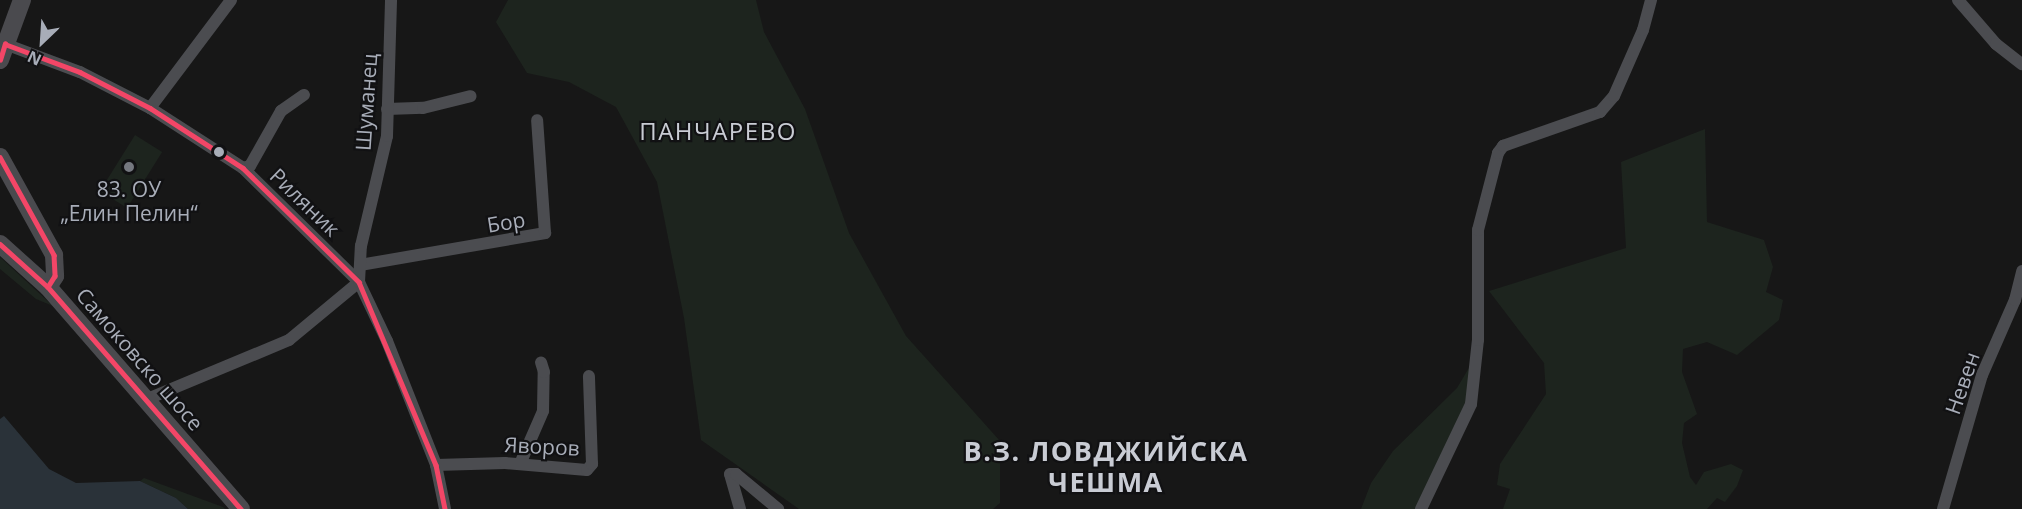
<!DOCTYPE html>
<html>
<head>
<meta charset="utf-8">
<style>
	body { margin:0 }
	#map { position:relative; width:2022px; height:509px; overflow:hidden; background:#171717; font-family:"Open Sans",sans-serif }
	div>[style] { position:absolute }
	.green>* { inset:0; background:#1d241e; transform-origin:0 0 }
	.water>* { inset:0; background:#2a3239 }
	.street>* { height:12px; margin:-6px; padding:0 6px; transform-origin:6px; border-radius:6px; background:#4b4c50 }
	.secondary>* { height:18px; margin:-9px; padding:0 9px; transform-origin:9px; border-radius:9px; background:#4a4a4e }
	.bus-1>* { height:4.5px; margin:-2.25px; padding:0 2.25px; transform-origin:2.25px; border-radius:2.25px; background:#f34667 }
	.dots>* { width:16px; height:16px; translate:-50% -50%; box-sizing:border-box; border:3px solid #111113; border-radius:50% }
	span { translate:-50% -50%; white-space:nowrap; text-align:center; line-height:1.15; -webkit-text-stroke:4.5px #111113; paint-order:stroke }
	.street-label { font-size:21px; color:#a8adb8 }
	.poi-label { font-size:21px; color:#a8adb8 }
	.quarter-label { font-size:24px; color:#c9ccd4; letter-spacing:1.5px }
	.district-label { font-size:27px; color:#c9ccd4; font-weight:700; letter-spacing:1.5px }
	.north { position:absolute; left:12px; top:12px; width:60px; height:60px; -webkit-text-stroke:4px #111113; paint-order:stroke; rotate:205deg; font-size:16px; font-weight:700; line-height:24px; text-align:center; color:#a8adb8 }
	.north::after { content:''; display:block; margin:auto; width:21px; height:27px; background:#a8adb8; clip-path:polygon(50% 0,100% 100%,50% 72%,0 100%) }
</style>
</head>
<body>
<div id="map">
	<div class="green">
		<i style="clip-path:polygon(508px 0,756px 0,764px 32px,805px 109px,849px 233px,906px 336px,1000px 441px,1000px 503px,993px 509px,799px 509px,701px 440px,684px 318px,657px 182px,616px 107px,569px 82px,527px 73px,496px 22px)"></i>
		<i style="clip-path:polygon(1705px 129px,1707px 222px,1764px 240px,1773px 267px,1766px 292px,1783px 300px,1779px 320px,1737px 355px,1707px 342px,1683px 349px,1682px 372px,1697px 414px,1684px 423px,1682px 443px,1690px 477px,1696px 485px,1704px 472px,1731px 464px,1743px 470px,1737px 486px,1725px 502px,1717px 498px,1707px 509px,1503px 509px,1510px 489px,1497px 485px,1500px 464px,1546px 394px,1544px 363px,1489px 291px,1626px 248px,1621px 162px)"></i>
		<i style="left:135px;top:135px;width:32px;height:66px;rotate:32deg"></i>
		<i style="clip-path:polygon(0 257px,53px 306px,36px 299px,0 269px)"></i>
		<i style="clip-path:polygon(1473px 361px,1466px 403px,1417px 509px,1361px 509px,1371px 483px,1393px 451px,1457px 388px)"></i>
		<i style="clip-path:polygon(144px 478px,223px 507px,225px 509px,188px 509px,176px 498px,140px 481px)"></i>
	</div>
	<div class="water">
		<i style="clip-path:polygon(4px 416px,49px 469px,76px 483px,140px 481px,176px 498px,188px 509px,0 509px,0 419px)"></i>
	</div>
	<div class="street">
		<i style="left:1958px;top:0;width:58px;rotate:49.2deg"></i>
		<i style="left:1996px;top:44px;width:33px;rotate:38deg"></i>
		<i style="left:5px;top:44px;width:80px;rotate:20.5deg"></i>
		<i style="left:80px;top:72px;width:79px;rotate:27.2deg"></i>
		<i style="left:150px;top:108px;width:111px;rotate:32.8deg"></i>
		<i style="left:243px;top:168px;width:163px;rotate:44.5deg"></i>
		<i style="left:359px;top:282px;width:65px;rotate:64.6deg"></i>
		<i style="left:387px;top:341px;width:133px;rotate:68.4deg"></i>
		<i style="left:436px;top:465px;width:45px;rotate:78.4deg"></i>
		<i style="left:150px;top:108px;width:135px;rotate:-53.1deg"></i>
		<i style="left:387px;top:109px;width:36px;rotate:-2deg"></i>
		<i style="left:423px;top:108px;width:49px;rotate:-14deg"></i>
		<i style="left:243px;top:168px;width:7px;rotate:-16deg"></i>
		<i style="left:250px;top:166px;width:63px;rotate:-60.6deg"></i>
		<i style="left:281px;top:111px;width:28px;rotate:-35deg"></i>
		<i style="left:360px;top:265px;width:188px;rotate:-9.8deg"></i>
		<i style="left:545px;top:233px;width:113px;rotate:-94deg"></i>
		<i style="left:145px;top:400px;width:156px;rotate:-22.6deg"></i>
		<i style="left:289px;top:340px;width:91px;rotate:-39.6deg"></i>
		<i style="left:359px;top:282px;width:36px;rotate:-87deg"></i>
		<i style="left:361px;top:246px;width:113px;rotate:-76.7deg"></i>
		<i style="left:387px;top:136px;width:136px;rotate:-88.3deg"></i>
		<i style="left:520px;top:464px;width:58px;rotate:-66.5deg"></i>
		<i style="left:543px;top:411px;width:39px;rotate:-89deg"></i>
		<i style="left:544px;top:372px;width:10px;rotate:-107deg"></i>
		<i style="left:436px;top:465px;width:69px;rotate:-1.7deg"></i>
		<i style="left:505px;top:463px;width:82px;rotate:4.9deg"></i>
		<i style="left:587px;top:470px;width:8px;rotate:-50deg"></i>
		<i style="left:592px;top:464px;width:88px;rotate:-92deg"></i>
		<i style="left:740px;top:509px;width:36px;rotate:-106deg"></i>
		<i style="left:730px;top:474px;width:6px"></i>
		<i style="left:736px;top:474px;width:55px;rotate:39.8deg"></i>
		<i style="left:1421px;top:509px;width:116px;rotate:-64.5deg"></i>
		<i style="left:1471px;top:404px;width:64px;rotate:-83.8deg"></i>
		<i style="left:1478px;top:340px;width:110px;rotate:-90deg"></i>
		<i style="left:1478px;top:230px;width:80px;rotate:-75.4deg"></i>
		<i style="left:1498px;top:153px;width:9px;rotate:-54deg"></i>
		<i style="left:1503px;top:146px;width:103px;rotate:-19.3deg"></i>
		<i style="left:1600px;top:112px;width:21px;rotate:-49deg"></i>
		<i style="left:1614px;top:96px;width:72px;rotate:-66.3deg"></i>
		<i style="left:1643px;top:30px;width:31px;rotate:-75deg"></i>
		<i style="left:1943px;top:509px;width:140px;rotate:-73.8deg"></i>
		<i style="left:1982px;top:375px;width:82px;rotate:-66.3deg"></i>
		<i style="left:2015px;top:300px;width:30px;rotate:-76deg"></i>
	</div>
	<div class="secondary">
		<i style="left:0;top:60px;width:64px;rotate:-69.9deg"></i>
		<i style="left:0;top:157px;width:112px;rotate:61.1deg"></i>
		<i style="left:54px;top:255px;width:21px;rotate:87deg"></i>
		<i style="left:55px;top:276px;width:13px;rotate:122deg"></i>
		<i style="left:0;top:244px;width:64px;rotate:41.9deg"></i>
		<i style="left:48px;top:287px;width:294px;rotate:49deg"></i>
	</div>
	<div class="bus-1">
		<i style="left:0;top:60px;width:17px;rotate:-73deg"></i>
		<i style="left:5px;top:44px;width:80px;rotate:20.5deg"></i>
		<i style="left:80px;top:72px;width:79px;rotate:27.2deg"></i>
		<i style="left:150px;top:108px;width:111px;rotate:32.8deg"></i>
		<i style="left:243px;top:168px;width:163px;rotate:44.5deg"></i>
		<i style="left:359px;top:282px;width:199px;rotate:67.2deg"></i>
		<i style="left:436px;top:465px;width:45px;rotate:78.4deg"></i>
		<i style="left:0;top:157px;width:112px;rotate:61.1deg"></i>
		<i style="left:54px;top:255px;width:21px;rotate:87deg"></i>
		<i style="left:55px;top:276px;width:13px;rotate:122deg"></i>
		<i style="left:0;top:244px;width:64px;rotate:41.9deg"></i>
		<i style="left:48px;top:287px;width:294px;rotate:49deg"></i>
	</div>
	<div class="dots">
		<i style="left:219px;top:152px;background:#a8adb8"></i>
		<i style="left:129px;top:167px;background:#757880"></i>
	</div>
	<div class="street-label">
		<span style="left:366px;top:102px;rotate:-86deg">Шуманец</span>
		<span style="left:305px;top:202px;rotate:44deg">Риляник</span>
		<span style="left:506px;top:222px;rotate:-9deg">Бор</span>
		<span style="left:140px;top:359px;rotate:49deg">Самоковско шосе</span>
		<span style="left:1962px;top:383px;rotate:-71deg">Невен</span>
		<span style="left:542px;top:446px;rotate:3deg">Яворов</span>
	</div>
	<div class="poi-label">
		<span style="left:129px;top:201px">83. ОУ<br>„Елин Пелин“</span>
	</div>
	<div class="quarter-label">
		<span style="left:718px;top:131px">ПАНЧАРЕВО</span>
	</div>
	<div class="district-label">
		<span style="left:1106px;top:466px">В.З. ЛОВДЖИЙСКА<br>ЧЕШМА</span>
	</div>
	<div class="north">N</div>
</div>
</body>
</html>
